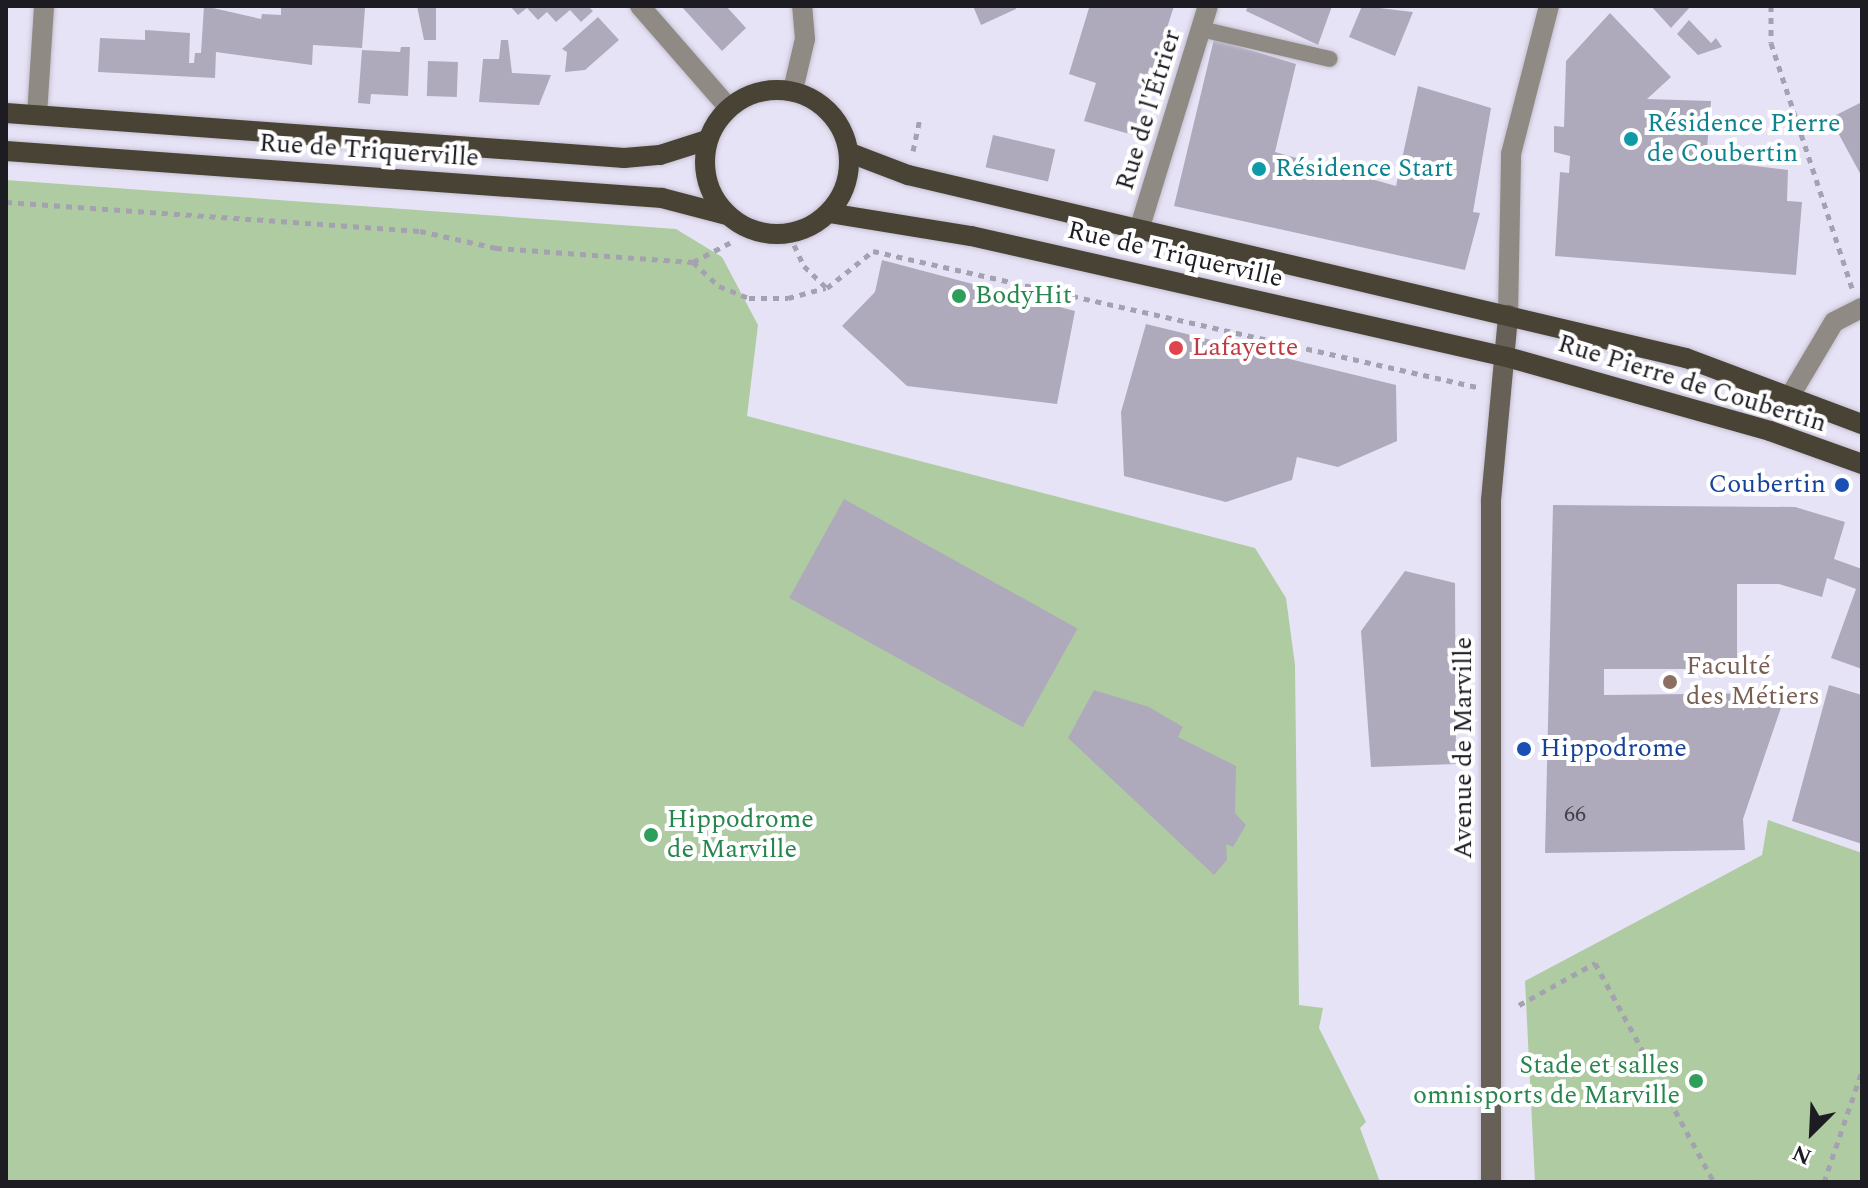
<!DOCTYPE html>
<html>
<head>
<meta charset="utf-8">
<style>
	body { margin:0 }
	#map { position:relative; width:1868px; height:1188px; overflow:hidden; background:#e7e3f6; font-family:Spectral,serif }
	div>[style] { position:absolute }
	.green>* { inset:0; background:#afcba1 }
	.building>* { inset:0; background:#aeaabc; transform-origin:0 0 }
	.path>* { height:5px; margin-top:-2.5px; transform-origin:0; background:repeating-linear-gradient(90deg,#a4a1b0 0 6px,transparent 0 12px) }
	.roads { filter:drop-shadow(0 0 2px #c3bfd0) drop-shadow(0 0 2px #c3bfd0) }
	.lane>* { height:16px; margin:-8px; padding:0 8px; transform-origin:8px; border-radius:8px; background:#8f8b84 }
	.street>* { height:20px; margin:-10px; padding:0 10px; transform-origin:10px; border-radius:10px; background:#8f8b84 }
	.secondary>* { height:20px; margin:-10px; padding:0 10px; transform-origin:10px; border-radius:10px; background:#666056 }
	.primary>* { height:20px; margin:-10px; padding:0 10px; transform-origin:10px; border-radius:10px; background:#494336 }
	.primary>.ring { margin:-10px; padding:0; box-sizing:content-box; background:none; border:20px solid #494336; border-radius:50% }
	.dots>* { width:22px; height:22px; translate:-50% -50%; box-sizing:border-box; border:4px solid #fff; border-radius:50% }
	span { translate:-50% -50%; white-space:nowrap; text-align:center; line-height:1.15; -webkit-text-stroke:8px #fff; paint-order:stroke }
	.number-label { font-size:22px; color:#424049 }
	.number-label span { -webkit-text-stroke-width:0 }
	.street-label { font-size:26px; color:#1e1c23 }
	.culture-label { font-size:26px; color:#0d838f }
	.left { translate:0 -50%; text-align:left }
	.leisure-label { font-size:26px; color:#27864d }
	.right { translate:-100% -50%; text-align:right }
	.health-label { font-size:26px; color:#be3a42 }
	.transit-label { font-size:26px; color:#164399 }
	.education-label { font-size:26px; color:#785e54 }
	.frame { position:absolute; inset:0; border:8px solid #1e1c23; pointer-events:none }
	.north { position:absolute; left:1772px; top:1092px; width:80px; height:80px; -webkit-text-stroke:6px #fff; paint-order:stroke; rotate:204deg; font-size:22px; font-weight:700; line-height:32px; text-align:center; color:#1e1c23 }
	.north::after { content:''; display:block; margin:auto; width:28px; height:36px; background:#1e1c23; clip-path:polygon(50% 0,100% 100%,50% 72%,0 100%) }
</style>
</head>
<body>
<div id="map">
	<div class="green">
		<i style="clip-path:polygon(6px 180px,676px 229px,722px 257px,758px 325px,747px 416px,1255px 548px,1286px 598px,1295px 665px,1299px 1005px,1323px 1008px,1319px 1028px,1366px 1122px,1360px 1128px,1380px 1182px,6px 1182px)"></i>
		<i style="clip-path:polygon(1768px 820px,1862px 853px,1862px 1182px,1535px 1182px,1525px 981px,1762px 855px)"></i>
	</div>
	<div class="building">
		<i style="clip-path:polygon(204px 6px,261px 19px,262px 14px,281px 15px,281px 6px,365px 8px,362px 48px,313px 45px,312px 65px,216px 52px,215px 78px,98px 72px,100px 38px,145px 40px,145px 30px,190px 33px,189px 63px,194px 63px,195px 53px,201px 53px)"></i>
		<i style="clip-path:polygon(417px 6px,436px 6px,436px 40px,424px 40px)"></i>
		<i style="clip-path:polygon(510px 6px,588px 6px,593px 11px,581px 22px,570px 10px,556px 22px,547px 12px,538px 20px,527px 8px,518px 15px)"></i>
		<i style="clip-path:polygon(681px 6px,726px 6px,746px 28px,722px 51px)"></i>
		<i style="clip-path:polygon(973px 6px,1015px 6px,1016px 9px,981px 25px)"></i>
		<i style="clip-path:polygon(1084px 6px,1174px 6px,1133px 135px,1084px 121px,1096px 83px,1069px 74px,1089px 8px)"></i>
		<i style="clip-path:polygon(1248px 6px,1332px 6px,1318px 45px,1246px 11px)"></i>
		<i style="clip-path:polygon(1362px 6px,1413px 12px,1395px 56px,1349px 37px)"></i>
		<i style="clip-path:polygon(1651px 6px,1691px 6px,1671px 28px)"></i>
		<i style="clip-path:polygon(1610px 13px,1671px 77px,1647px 99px,1711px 101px,1706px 160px,1788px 170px,1787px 201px,1802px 202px,1796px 275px,1555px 256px,1560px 172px,1569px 173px,1570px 156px,1554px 152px,1554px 126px,1564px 127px,1566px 61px)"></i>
		<i style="clip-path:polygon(598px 17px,619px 40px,585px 70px,565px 72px,567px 52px,562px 49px)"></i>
		<i style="clip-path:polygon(1689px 20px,1711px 43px,1716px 38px,1722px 47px,1698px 55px,1677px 34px)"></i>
		<i style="clip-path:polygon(1214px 39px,1296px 64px,1275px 152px,1396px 186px,1418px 86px,1491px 108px,1473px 212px,1480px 213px,1465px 270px,1174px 206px)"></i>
		<i style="clip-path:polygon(501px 40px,508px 40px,512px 73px,551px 75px,539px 105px,479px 102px,483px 59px,499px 59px)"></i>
		<i style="clip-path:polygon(401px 47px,410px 47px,408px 96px,371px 94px,370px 104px,358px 103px,362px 50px,400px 52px)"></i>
		<i style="left:428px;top:61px;width:30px;height:35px;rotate:2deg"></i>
		<i style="clip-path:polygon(1862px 102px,1862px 177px,1830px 118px)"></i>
		<i style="left:993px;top:135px;width:64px;height:33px;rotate:13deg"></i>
		<i style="clip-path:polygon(882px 260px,1075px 311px,1057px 404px,907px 386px,842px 326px,875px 292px)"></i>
		<i style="clip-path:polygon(1146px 324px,1396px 385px,1397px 441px,1338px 467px,1297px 457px,1292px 480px,1226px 502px,1124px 476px,1121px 412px)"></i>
		<i style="left:844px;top:499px;width:267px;height:113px;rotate:29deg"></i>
		<i style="clip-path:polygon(1553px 505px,1795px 507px,1845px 522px,1834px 559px,1862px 569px,1862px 669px,1831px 658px,1856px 589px,1827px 578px,1822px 597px,1779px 584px,1737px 584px,1737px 669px,1604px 669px,1604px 695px,1786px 693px,1743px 819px,1745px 850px,1545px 853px)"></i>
		<i style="clip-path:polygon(1405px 571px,1455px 583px,1456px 764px,1371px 767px,1361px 631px)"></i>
		<i style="clip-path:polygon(1829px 685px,1862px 695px,1862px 844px,1792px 821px)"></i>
		<i style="clip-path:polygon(1094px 690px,1149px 707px,1183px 727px,1178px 737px,1236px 766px,1235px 813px,1246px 825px,1233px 847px,1226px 844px,1227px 860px,1214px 875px,1068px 738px)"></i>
	</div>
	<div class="path">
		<i style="left:1771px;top:6px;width:37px;rotate:90deg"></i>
		<i style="left:1771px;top:43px;width:258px;rotate:71.7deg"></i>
		<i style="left:913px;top:151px;width:34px;rotate:-78deg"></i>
		<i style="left:6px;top:202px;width:415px;rotate:4deg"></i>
		<i style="left:420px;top:231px;width:78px;rotate:12.6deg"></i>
		<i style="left:496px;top:248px;width:197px;rotate:4.1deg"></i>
		<i style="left:693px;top:262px;width:47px;rotate:-27.6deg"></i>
		<i style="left:789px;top:234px;width:35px;rotate:65deg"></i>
		<i style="left:804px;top:266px;width:32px;rotate:44deg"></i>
		<i style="left:827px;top:288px;width:59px;rotate:-38.8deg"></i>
		<i style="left:873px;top:251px;width:619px;rotate:12.69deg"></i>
		<i style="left:693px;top:262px;width:35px;rotate:43deg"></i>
		<i style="left:719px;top:286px;width:32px;rotate:22deg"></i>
		<i style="left:749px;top:298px;width:39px"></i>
		<i style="left:788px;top:298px;width:39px;rotate:-15deg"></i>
		<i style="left:1519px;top:1005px;width:87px;rotate:-28.9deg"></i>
		<i style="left:1595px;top:963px;width:249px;rotate:61.5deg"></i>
		<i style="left:1757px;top:1182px;width:2px;rotate:-63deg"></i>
		<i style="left:1824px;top:1182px;width:117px;rotate:-71.1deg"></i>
	</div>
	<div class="roads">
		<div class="lane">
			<i style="left:1201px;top:29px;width:132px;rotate:13.1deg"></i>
		</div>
		<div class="street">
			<i style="left:640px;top:6px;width:134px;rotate:48.9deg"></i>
			<i style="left:793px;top:90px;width:52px;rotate:-76.8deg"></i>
			<i style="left:805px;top:39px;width:33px;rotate:-95deg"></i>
			<i style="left:37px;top:115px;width:109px;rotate:-86.3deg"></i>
			<i style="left:1139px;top:230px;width:234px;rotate:-72.9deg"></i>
			<i style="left:1508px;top:315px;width:161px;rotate:-88.9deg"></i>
			<i style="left:1511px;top:154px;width:153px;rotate:-75.6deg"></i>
			<i style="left:1790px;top:396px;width:86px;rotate:-59.3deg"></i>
			<i style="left:1834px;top:322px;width:31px;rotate:-27deg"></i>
		</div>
		<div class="secondary">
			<i style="left:1491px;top:1182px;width:682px;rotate:-90deg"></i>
			<i style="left:1491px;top:500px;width:186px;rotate:-84.7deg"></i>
		</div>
		<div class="primary">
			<i class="ring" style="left:705px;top:90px;width:124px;height:124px"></i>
			<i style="left:6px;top:113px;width:620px;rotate:4.16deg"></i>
			<i style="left:624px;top:158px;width:36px;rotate:-5deg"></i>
			<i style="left:660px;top:155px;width:49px;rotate:-17.7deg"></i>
			<i style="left:6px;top:151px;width:658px;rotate:4.1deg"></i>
			<i style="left:662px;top:198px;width:67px;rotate:14.7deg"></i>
			<i style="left:850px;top:153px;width:62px;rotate:20.8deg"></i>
			<i style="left:908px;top:175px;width:799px;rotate:13.24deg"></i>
			<i style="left:1686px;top:358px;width:188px;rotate:20.6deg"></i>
			<i style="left:829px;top:213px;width:144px;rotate:9.2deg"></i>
			<i style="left:971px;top:236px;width:549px;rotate:12.72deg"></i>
			<i style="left:1507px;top:357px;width:273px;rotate:15.7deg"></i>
			<i style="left:1770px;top:431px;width:98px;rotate:19.7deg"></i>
		</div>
	</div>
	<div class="dots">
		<i style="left:1631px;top:139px;background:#0f9aa8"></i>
		<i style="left:1259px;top:169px;background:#0f9aa8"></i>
		<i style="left:959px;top:296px;background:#2e9e5b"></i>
		<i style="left:1176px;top:348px;background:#e0444e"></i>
		<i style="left:1842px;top:485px;background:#1a4fb4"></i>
		<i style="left:1670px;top:682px;background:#8d6e63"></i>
		<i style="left:1524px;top:749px;background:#1a4fb4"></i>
		<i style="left:651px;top:835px;background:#2e9e5b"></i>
		<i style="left:1696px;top:1081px;background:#2e9e5b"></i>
	</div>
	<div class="number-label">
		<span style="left:1575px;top:815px">66</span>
	</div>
	<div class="street-label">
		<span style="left:1149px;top:110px;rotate:-73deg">Rue de l'Étrier</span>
		<span style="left:369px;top:151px;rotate:4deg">Rue de Triquerville</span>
		<span style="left:1175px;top:255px;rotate:13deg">Rue de Triquerville</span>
		<span style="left:1692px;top:384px;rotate:17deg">Rue Pierre de Coubertin</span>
		<span style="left:1464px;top:748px;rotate:-90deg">Avenue de Marville</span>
	</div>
	<div class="culture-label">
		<span class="left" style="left:1647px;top:139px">Résidence Pierre<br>de Coubertin</span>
		<span class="left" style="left:1275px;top:169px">Résidence Start</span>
	</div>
	<div class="leisure-label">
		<span class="left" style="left:975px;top:296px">BodyHit</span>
		<span class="left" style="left:667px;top:835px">Hippodrome<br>de Marville</span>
		<span class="right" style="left:1680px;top:1081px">Stade et salles<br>omnisports de Marville</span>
	</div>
	<div class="health-label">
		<span class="left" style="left:1192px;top:348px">Lafayette</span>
	</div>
	<div class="transit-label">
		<span class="right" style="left:1826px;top:485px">Coubertin</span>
		<span class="left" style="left:1540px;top:749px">Hippodrome</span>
	</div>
	<div class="education-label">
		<span class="left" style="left:1686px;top:682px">Faculté<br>des Métiers</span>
	</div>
	<div class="frame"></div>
	<div class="north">N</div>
</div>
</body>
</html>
